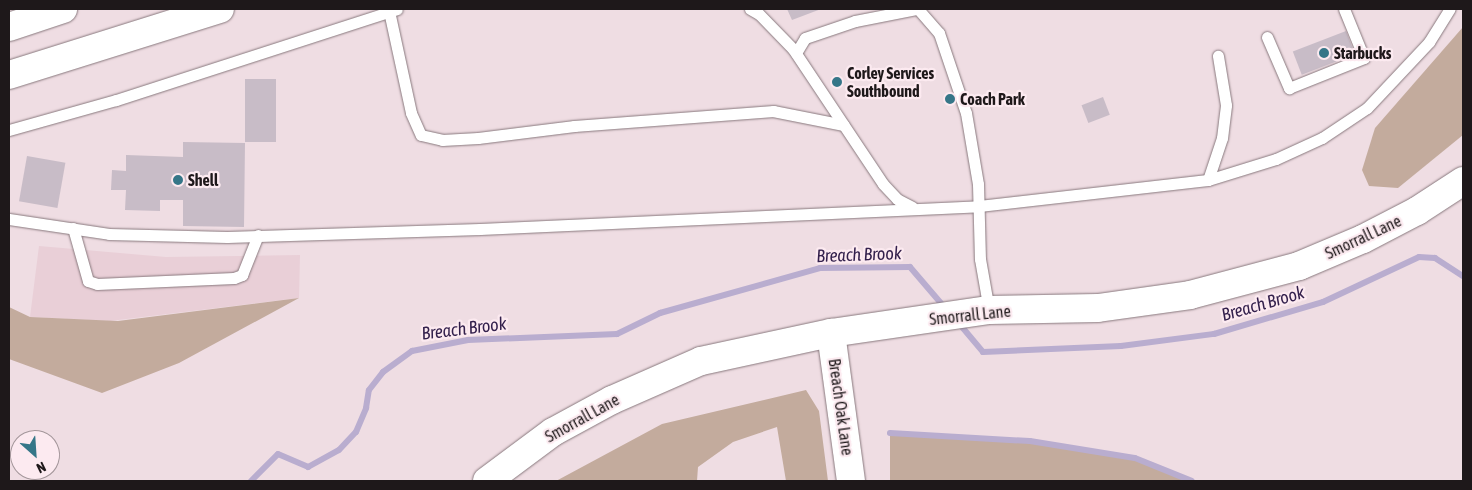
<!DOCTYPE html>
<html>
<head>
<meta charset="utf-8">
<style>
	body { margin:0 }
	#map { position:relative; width:1472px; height:490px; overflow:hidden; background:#efdde3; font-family:"Asap Condensed",sans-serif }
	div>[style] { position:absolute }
	.built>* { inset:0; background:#e9cfd7 }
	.green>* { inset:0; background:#c3ab9d }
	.stream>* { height:6px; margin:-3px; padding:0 3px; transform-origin:3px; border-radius:3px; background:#b9adcf }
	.building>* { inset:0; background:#c8bcc7; transform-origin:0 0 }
	.roads { filter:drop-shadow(0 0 1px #88787d) drop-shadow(0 0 1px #88787d) }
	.service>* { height:11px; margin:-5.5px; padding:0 5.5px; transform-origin:5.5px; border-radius:5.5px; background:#fff }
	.tertiary>* { height:28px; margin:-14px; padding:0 14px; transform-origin:14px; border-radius:14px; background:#fff }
	.motorway>* { height:28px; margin:-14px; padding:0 14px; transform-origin:14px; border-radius:14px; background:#fff }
	.dots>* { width:14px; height:14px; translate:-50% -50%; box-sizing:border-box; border:2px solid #fceaf0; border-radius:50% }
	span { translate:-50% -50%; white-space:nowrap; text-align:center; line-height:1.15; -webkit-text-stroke:4.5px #fceaf0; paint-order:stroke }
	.poi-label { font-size:16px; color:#1e181a; font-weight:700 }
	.left { translate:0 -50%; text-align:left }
	.street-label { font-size:16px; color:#1e181a }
	.water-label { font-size:18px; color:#33204c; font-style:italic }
	.frame { position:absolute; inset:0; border:10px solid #1e181a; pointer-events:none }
	.north { position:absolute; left:10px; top:430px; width:50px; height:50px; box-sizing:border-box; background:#fceaf0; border:1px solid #a3969a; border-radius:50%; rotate:154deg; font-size:14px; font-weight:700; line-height:20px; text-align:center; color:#1e181a }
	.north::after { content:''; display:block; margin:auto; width:18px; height:22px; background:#357688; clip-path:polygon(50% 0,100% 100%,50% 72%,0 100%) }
</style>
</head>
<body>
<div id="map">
	<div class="built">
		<i style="clip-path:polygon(39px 246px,166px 257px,300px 255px,299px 298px,110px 321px,30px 317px)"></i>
	</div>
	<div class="green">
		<i style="clip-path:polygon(1463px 27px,1463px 135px,1398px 188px,1369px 186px,1362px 170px,1375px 128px)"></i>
		<i style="clip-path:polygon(299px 298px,179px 363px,102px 393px,9px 359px,9px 307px,30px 317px,118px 321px)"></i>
		<i style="clip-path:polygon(806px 390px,819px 411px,828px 481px,786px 481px,777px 427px,733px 442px,698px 467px,697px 481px,556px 481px,662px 424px)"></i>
		<i style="clip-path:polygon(890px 433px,1036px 442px,1135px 458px,1192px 481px,890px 481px)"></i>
	</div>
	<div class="stream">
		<i style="left:957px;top:321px;width:40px;rotate:50deg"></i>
		<i style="left:983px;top:352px;width:138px;rotate:-2.5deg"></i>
		<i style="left:1121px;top:346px;width:94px;rotate:-7.4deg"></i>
		<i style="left:1214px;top:334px;width:114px;rotate:-16.4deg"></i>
		<i style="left:1323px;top:302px;width:106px;rotate:-25.1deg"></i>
		<i style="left:1419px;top:257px;width:16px;rotate:4deg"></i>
		<i style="left:1435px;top:258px;width:33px;rotate:33deg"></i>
		<i style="left:890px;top:433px;width:140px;rotate:3.3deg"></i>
		<i style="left:1030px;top:441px;width:106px;rotate:9.2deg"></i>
		<i style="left:1135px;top:458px;width:61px;rotate:22deg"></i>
		<i style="left:251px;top:481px;width:38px;rotate:-45deg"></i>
		<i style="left:278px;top:454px;width:33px;rotate:23deg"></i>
		<i style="left:308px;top:467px;width:35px;rotate:-29deg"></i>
		<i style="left:339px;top:450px;width:25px;rotate:-47deg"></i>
		<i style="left:356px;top:432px;width:26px;rotate:-67deg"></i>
		<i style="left:366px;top:408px;width:18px;rotate:-81deg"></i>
		<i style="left:369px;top:390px;width:23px;rotate:-52deg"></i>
		<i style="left:383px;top:372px;width:36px;rotate:-36deg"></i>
		<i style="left:412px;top:351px;width:57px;rotate:-11.1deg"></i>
		<i style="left:468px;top:340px;width:149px;rotate:-2.3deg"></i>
		<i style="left:617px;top:334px;width:48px;rotate:-26deg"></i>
		<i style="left:660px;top:313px;width:166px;rotate:-15.7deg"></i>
		<i style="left:820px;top:268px;width:90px;rotate:-0.6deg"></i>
		<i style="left:910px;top:267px;width:54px;rotate:49.5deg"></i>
	</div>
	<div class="building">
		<i style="clip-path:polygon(787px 9px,821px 9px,792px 20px)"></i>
		<i style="left:1346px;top:31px;width:25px;height:57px;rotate:69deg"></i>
		<i style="left:245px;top:79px;width:31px;height:63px"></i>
		<i style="left:1103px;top:97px;width:19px;height:23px;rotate:69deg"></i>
		<i style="clip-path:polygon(183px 142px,245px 143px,244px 227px,183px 226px,183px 200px,160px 200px,160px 211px,125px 210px,126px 190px,111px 190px,112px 170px,126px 171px,126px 155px,183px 157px)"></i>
		<i style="left:27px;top:156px;width:39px;height:46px;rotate:10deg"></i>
	</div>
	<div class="roads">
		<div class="service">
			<i style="left:750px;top:9px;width:10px;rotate:29deg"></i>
			<i style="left:759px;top:14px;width:49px;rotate:45.8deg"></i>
			<i style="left:793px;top:49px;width:162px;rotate:56.3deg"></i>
			<i style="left:883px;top:184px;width:21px;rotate:47deg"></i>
			<i style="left:897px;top:199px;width:17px;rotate:28deg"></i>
			<i style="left:918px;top:9px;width:32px;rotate:49deg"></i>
			<i style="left:939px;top:33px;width:84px;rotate:71.4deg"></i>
			<i style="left:966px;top:113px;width:72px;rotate:80.4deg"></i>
			<i style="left:978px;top:184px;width:75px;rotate:88.5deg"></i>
			<i style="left:980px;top:259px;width:52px;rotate:80deg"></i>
			<i style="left:389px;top:11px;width:104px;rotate:77.8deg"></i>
			<i style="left:411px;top:113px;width:24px;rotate:66deg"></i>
			<i style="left:421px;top:135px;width:22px;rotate:13deg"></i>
			<i style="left:442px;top:140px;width:36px;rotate:-3deg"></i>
			<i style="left:478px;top:138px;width:97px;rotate:-7.1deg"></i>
			<i style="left:574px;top:126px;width:200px;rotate:-4.3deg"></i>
			<i style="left:773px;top:111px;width:72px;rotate:11.2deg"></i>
			<i style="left:1267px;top:37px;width:56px;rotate:66.7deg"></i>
			<i style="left:1289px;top:88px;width:81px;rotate:-21.8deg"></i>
			<i style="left:1364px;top:58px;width:53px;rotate:-112.2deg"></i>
			<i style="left:796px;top:53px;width:17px;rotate:-59deg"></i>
			<i style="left:805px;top:38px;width:53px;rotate:-18.8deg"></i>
			<i style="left:855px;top:21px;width:62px;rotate:-11.1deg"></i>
			<i style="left:9px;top:130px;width:111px;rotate:-15.7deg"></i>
			<i style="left:116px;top:100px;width:295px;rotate:-17.9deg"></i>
			<i style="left:1208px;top:180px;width:44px;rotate:-71.6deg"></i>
			<i style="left:1222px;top:138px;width:33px;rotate:-83deg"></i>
			<i style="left:1226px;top:105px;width:50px;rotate:-99.3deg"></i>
			<i style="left:9px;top:219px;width:101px;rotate:8.5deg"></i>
			<i style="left:109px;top:234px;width:118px;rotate:1.5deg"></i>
			<i style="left:227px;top:237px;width:253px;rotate:-1.8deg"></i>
			<i style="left:480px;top:229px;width:500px;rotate:-2.6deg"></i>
			<i style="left:979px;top:206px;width:230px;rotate:-6.5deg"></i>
			<i style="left:1208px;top:180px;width:71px;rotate:-17.2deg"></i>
			<i style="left:1276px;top:159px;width:51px;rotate:-24.5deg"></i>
			<i style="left:1322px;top:138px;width:54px;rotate:-33.7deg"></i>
			<i style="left:1367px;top:108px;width:91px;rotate:-46.8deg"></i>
			<i style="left:1429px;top:42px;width:39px;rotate:-58deg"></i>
			<i style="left:73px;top:228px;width:55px;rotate:74.2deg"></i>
			<i style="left:88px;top:281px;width:9px;rotate:18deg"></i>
			<i style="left:97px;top:284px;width:137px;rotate:-2.5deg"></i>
			<i style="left:234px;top:278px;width:9px;rotate:-21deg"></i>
			<i style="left:242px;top:275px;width:43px;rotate:-68.2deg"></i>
		</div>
		<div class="tertiary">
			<i style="left:831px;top:333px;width:149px;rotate:82.3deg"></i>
			<i style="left:487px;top:481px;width:82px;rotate:-36.6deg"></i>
			<i style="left:553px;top:432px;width:67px;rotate:-28.5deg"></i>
			<i style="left:612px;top:400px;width:97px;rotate:-23.7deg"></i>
			<i style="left:701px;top:361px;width:133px;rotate:-12.2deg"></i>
			<i style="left:831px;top:333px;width:160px;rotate:-8.3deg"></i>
			<i style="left:989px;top:310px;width:109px;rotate:-1.1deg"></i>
			<i style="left:1098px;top:308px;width:93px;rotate:-8deg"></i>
			<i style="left:1190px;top:295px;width:113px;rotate:-14.9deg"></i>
			<i style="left:1299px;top:266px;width:69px;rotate:-22.9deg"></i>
			<i style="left:1363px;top:239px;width:61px;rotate:-27.4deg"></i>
			<i style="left:1417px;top:211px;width:55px;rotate:-33.1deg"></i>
		</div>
		<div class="motorway">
			<i style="left:9px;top:27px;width:57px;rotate:-18.4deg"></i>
			<i style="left:9px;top:75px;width:221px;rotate:-17.4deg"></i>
		</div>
	</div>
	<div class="dots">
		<i style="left:1324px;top:53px;background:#357688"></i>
		<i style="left:837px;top:82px;background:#357688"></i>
		<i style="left:950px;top:99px;background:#357688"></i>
		<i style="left:178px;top:180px;background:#357688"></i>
	</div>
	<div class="poi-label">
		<span class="left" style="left:1334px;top:53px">Starbucks</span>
		<span class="left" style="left:847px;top:82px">Corley Services<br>Southbound</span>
		<span class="left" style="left:960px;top:99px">Coach Park</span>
		<span class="left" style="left:188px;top:180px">Shell</span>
	</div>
	<div class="street-label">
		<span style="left:1363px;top:237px;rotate:-25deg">Smorrall Lane</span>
		<span style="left:970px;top:315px;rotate:-6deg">Smorrall Lane</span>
		<span style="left:841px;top:407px;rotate:82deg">Breach Oak Lane</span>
		<span style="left:582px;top:418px;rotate:-29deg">Smorrall Lane</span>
	</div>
	<div class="water-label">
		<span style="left:859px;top:255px;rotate:-2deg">Breach Brook</span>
		<span style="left:1263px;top:304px;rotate:-16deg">Breach Brook</span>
		<span style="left:464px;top:329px;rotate:-7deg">Breach Brook</span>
	</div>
	<div class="frame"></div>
	<div class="north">N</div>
</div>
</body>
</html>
